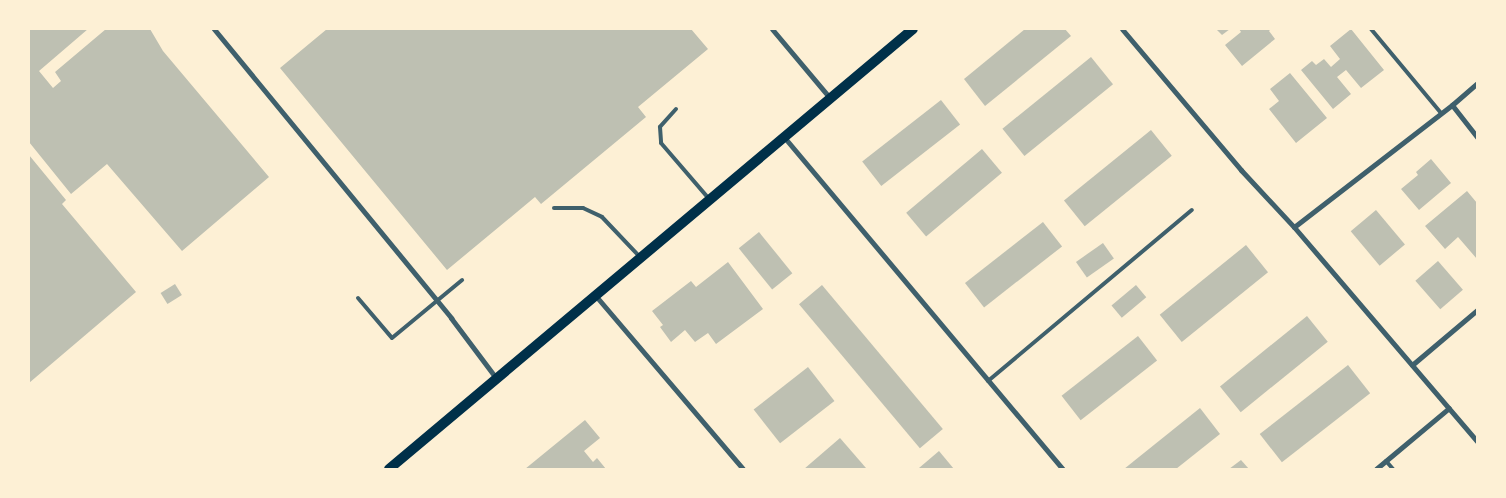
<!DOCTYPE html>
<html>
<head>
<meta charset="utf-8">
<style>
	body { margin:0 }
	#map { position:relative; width:1506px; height:498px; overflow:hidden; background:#fdf0d5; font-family:Merriweather,serif }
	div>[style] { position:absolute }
	.building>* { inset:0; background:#bec0b2; transform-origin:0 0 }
	.service>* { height:4px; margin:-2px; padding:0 2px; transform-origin:2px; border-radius:2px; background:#3f606c }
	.minor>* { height:5px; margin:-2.5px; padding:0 2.5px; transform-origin:2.5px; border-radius:2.5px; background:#3f606c }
	.secondary>* { height:10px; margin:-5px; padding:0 5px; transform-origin:5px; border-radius:5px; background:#003049 }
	span { translate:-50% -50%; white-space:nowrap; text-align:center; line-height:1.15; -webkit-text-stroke:4.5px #fdf0d5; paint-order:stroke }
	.frame { position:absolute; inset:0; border:30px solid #fdf0d5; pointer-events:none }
</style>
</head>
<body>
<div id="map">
	<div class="building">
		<i style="clip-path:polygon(29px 29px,88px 29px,39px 71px,53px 88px,61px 81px,55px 72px,106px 29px,150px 29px,163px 51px,269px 177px,182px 251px,107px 164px,71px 194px,29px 142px)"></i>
		<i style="clip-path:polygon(327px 29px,691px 29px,708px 49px,638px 107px,646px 117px,541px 204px,535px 197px,447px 270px,280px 68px)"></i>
		<i style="clip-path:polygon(1025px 29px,1065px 29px,1071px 36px,985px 106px,964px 79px)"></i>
		<i style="clip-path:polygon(1216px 29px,1230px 29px,1222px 35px)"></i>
		<i style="clip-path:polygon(1239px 29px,1271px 29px,1269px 31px,1275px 39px,1242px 66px,1225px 45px,1241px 32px)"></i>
		<i style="clip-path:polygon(1351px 29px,1384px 70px,1361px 88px,1346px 70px,1337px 77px,1351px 94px,1333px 109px,1301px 70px,1312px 61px,1316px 65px,1324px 59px,1331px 67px,1340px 59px,1330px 46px)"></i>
		<i style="left:1091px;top:57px;width:35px;height:114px;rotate:51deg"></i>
		<i style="clip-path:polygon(1290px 73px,1327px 118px,1296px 143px,1269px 109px,1279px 101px,1270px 89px)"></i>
		<i style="left:941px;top:100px;width:31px;height:100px;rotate:52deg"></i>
		<i style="left:1151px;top:130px;width:33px;height:112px;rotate:51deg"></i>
		<i style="left:982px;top:149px;width:31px;height:99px;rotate:50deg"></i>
		<i style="clip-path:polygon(29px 155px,66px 200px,62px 204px,136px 292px,29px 383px)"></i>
		<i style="clip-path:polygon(1431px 159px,1451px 183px,1419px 210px,1401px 189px,1418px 175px,1416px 172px)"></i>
		<i style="clip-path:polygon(1467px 191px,1477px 203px,1477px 259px,1458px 237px,1445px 249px,1425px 226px)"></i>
		<i style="left:1376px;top:210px;width:45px;height:33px;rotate:50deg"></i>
		<i style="left:1043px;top:222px;width:31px;height:99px;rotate:52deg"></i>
		<i style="left:759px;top:232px;width:53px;height:26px;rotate:51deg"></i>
		<i style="left:1103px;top:243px;width:19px;height:33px;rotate:55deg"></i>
		<i style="left:1246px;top:245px;width:35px;height:111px;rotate:51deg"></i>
		<i style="left:1438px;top:261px;width:38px;height:30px;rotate:49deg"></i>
		<i style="clip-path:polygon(728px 262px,763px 309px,716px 344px,708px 333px,695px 342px,685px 330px,671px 342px,660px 327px,663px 325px,652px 311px,691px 281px,696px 287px)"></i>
		<i style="left:175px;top:284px;width:13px;height:17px;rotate:58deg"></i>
		<i style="left:822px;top:285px;width:188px;height:30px;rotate:50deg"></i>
		<i style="left:1136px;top:285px;width:16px;height:32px;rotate:50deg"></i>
		<i style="left:1307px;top:316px;width:33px;height:112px;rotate:51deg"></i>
		<i style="left:1138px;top:336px;width:31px;height:97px;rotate:52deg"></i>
		<i style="left:1348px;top:365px;width:36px;height:112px;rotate:52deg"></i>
		<i style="left:808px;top:367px;width:43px;height:69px;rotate:52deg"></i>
		<i style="clip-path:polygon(1200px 408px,1220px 434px,1176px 469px,1124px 469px)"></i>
		<i style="clip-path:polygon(585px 420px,600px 438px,584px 451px,593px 462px,597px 458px,606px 469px,525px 469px)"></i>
		<i style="clip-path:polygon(840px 438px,866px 468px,804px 469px)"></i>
		<i style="clip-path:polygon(939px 451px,954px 469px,920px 469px,919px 468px)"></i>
		<i style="clip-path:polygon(1241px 460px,1249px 469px,1229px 469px)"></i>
	</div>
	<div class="service">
		<i style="left:1371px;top:29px;width:109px;rotate:50.2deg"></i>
		<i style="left:676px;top:109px;width:24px;rotate:132deg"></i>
		<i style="left:660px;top:127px;width:16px;rotate:86deg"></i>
		<i style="left:661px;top:143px;width:75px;rotate:49.3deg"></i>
		<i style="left:554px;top:208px;width:29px"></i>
		<i style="left:583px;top:208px;width:21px;rotate:25deg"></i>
		<i style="left:602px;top:217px;width:55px;rotate:46.5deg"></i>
		<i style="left:358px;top:298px;width:52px;rotate:49.6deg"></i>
		<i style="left:392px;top:338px;width:91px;rotate:-39.6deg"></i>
		<i style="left:988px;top:381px;width:266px;rotate:-40deg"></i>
		<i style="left:1386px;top:461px;width:11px;rotate:49deg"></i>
	</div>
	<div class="minor">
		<i style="left:214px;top:29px;width:374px;rotate:50.6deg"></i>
		<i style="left:451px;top:318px;width:75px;rotate:53.1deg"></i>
		<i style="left:772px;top:29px;width:90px;rotate:50deg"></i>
		<i style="left:1122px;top:29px;width:185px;rotate:49.8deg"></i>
		<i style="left:1241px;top:170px;width:78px;rotate:47.1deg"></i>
		<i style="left:1294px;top:227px;width:282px;rotate:49.5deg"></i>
		<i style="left:1452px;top:105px;width:41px;rotate:52deg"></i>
		<i style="left:784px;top:137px;width:434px;rotate:50deg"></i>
		<i style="left:1294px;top:227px;width:200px;rotate:-37.7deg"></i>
		<i style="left:1452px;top:105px;width:33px;rotate:-41deg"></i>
		<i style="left:595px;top:295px;width:228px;rotate:49.6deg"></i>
		<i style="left:1412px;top:365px;width:85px;rotate:-40.2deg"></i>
		<i style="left:1376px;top:469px;width:95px;rotate:-39.9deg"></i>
	</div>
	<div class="secondary">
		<i style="left:389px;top:469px;width:684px;rotate:-40.02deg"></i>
	</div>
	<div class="frame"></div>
</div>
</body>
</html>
